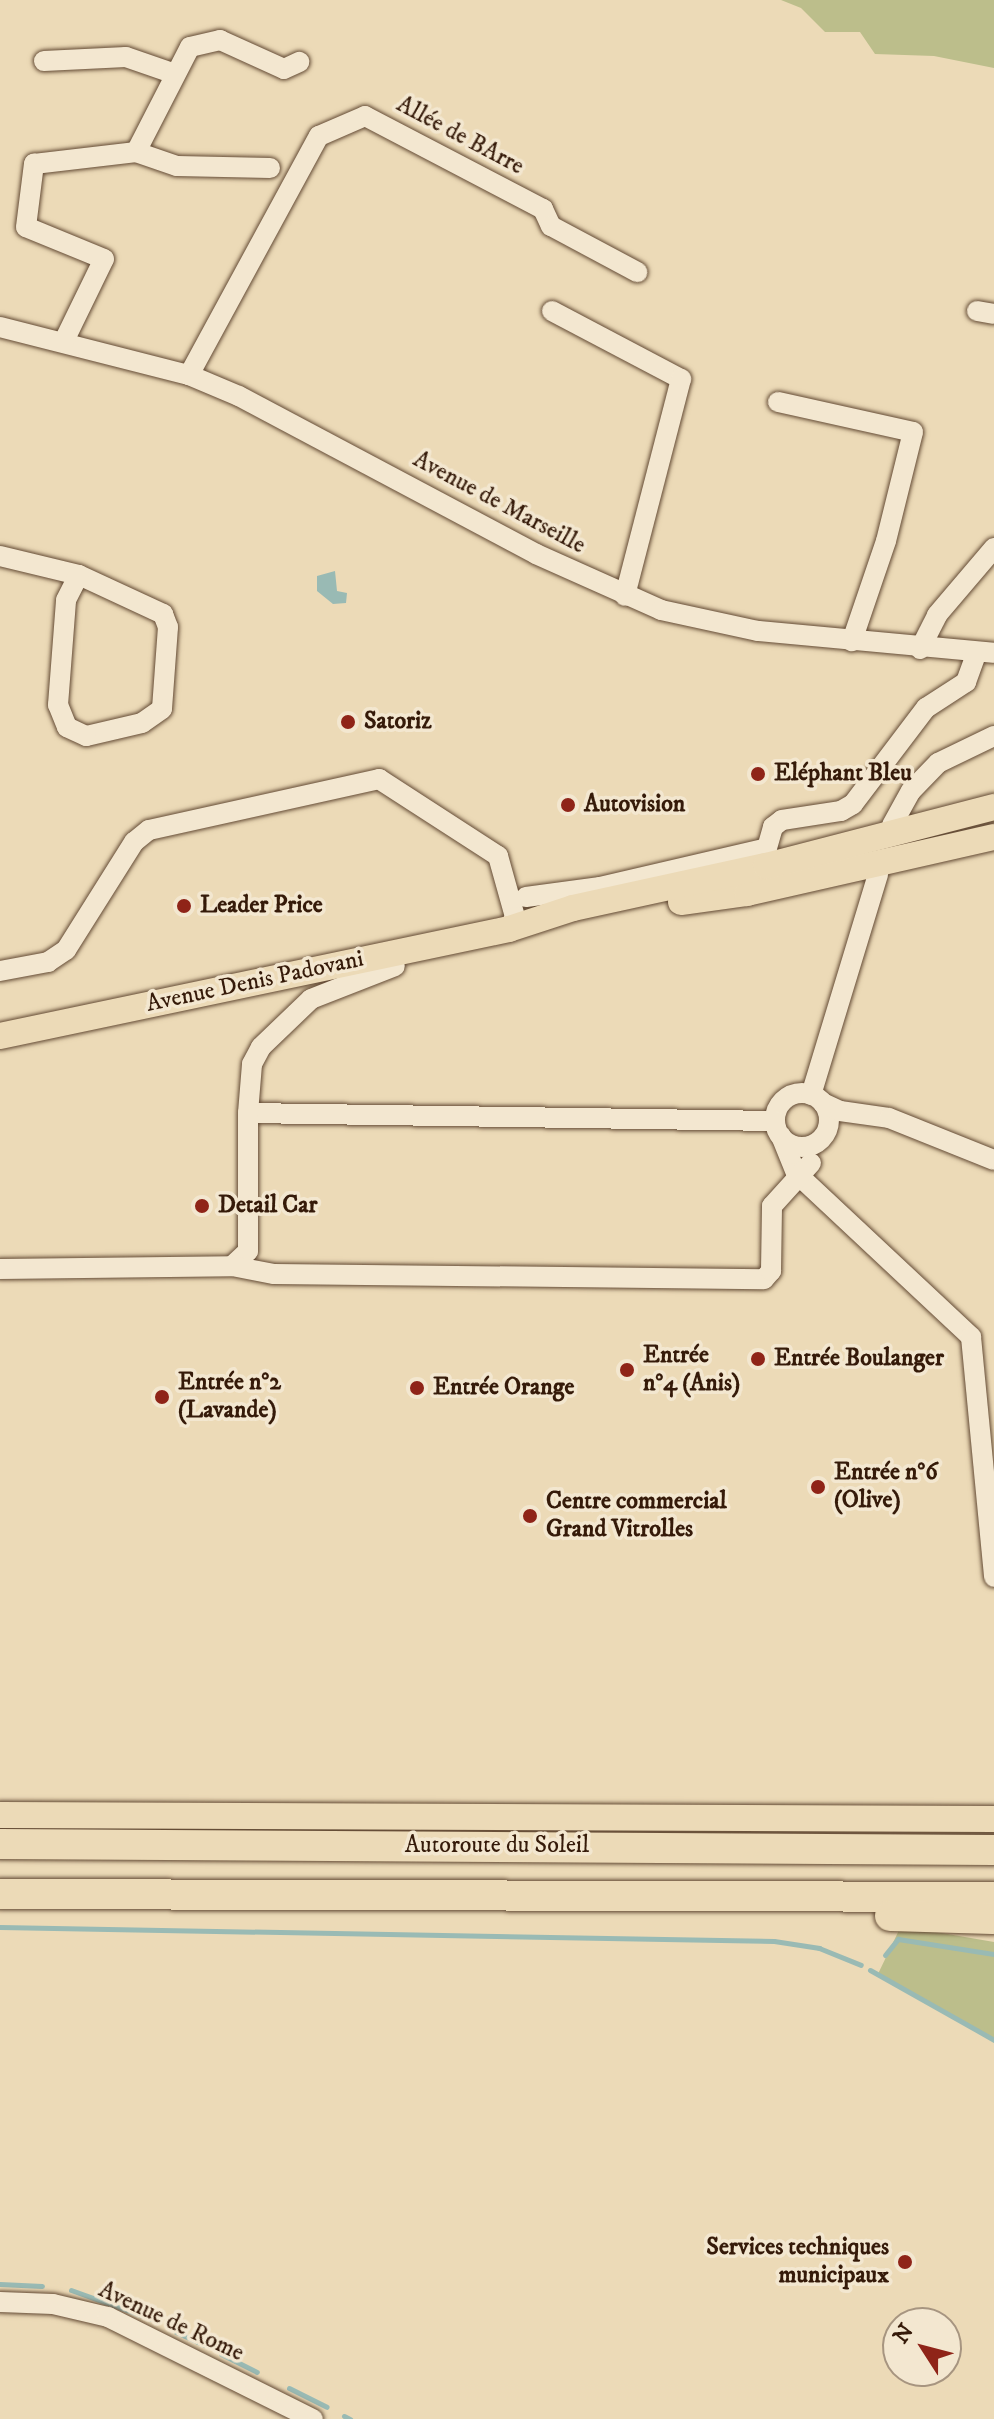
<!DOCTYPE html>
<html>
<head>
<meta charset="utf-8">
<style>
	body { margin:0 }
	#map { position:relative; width:994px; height:2419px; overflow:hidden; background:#ecdab7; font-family:"IM FELL DW Pica",serif }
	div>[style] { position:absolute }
	.green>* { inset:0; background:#bcbe8b }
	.water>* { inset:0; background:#99bab4 }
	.stream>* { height:5px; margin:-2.5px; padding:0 2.5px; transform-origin:2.5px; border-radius:2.5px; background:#99bab4 }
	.major-tunnel>* { height:26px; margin-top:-13px; transform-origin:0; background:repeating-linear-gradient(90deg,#c7b494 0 26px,transparent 0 39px) }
	.roads { filter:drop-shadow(0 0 2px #634a34) drop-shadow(0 0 2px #634a34) }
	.minor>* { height:20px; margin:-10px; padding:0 10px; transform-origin:10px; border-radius:10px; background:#f3e7d0 }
	.minor>.ring { margin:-10px; padding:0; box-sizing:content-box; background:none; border:20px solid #f3e7d0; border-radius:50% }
	.major>* { height:26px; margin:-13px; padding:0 13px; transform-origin:13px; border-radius:13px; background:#ecdab7 }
	.highway>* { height:30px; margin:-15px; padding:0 15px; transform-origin:15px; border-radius:15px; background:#ecdab7 }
	.dots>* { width:22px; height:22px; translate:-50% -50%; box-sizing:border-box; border:4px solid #f3e7d0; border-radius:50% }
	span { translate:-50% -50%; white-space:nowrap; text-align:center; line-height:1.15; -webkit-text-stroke:7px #f3e7d0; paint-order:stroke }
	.street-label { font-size:24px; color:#351a09 }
	.poi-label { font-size:24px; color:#351a09; font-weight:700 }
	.left { translate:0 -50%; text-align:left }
	.right { translate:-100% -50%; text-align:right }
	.north { position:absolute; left:882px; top:2307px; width:80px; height:80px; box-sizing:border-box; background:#f3e7d0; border:2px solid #a79580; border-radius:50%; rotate:306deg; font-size:22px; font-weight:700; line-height:32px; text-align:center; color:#351a09 }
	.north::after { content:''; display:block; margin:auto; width:28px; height:36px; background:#8f2418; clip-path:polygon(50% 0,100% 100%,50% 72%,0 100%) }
</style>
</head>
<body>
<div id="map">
	<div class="green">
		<i style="clip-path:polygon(781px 0,994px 0,994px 68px,934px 56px,875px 54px,860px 32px,825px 32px,801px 8px)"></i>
		<i style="clip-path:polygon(901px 1926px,994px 1942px,994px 2043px,985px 2033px,877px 1976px)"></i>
	</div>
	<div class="water">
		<i style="clip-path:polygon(335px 571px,337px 591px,347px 593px,346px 603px,333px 604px,317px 591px,317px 576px)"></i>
	</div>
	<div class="stream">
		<i style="left:0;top:1927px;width:774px;rotate:1.04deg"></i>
		<i style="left:774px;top:1941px;width:46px;rotate:8.8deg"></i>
		<i style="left:819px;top:1948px;width:45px;rotate:22deg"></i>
		<i style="left:885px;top:1955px;width:21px;rotate:-51deg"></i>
		<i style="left:898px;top:1939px;width:97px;rotate:8.9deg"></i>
		<i style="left:870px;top:1970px;width:142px;rotate:29.4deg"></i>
		<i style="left:0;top:2284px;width:42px;rotate:2.7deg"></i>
		<i style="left:71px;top:2290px;width:85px;rotate:19.9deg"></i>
		<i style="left:176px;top:2332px;width:31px;rotate:25deg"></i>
		<i style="left:221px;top:2354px;width:40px;rotate:26.6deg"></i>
		<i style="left:289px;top:2388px;width:42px;rotate:26.6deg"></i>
		<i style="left:344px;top:2416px;width:7px;rotate:27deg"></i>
	</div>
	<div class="major-tunnel">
		<i style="left:965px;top:829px;width:30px;rotate:-14deg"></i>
	</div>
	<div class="roads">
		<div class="minor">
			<i style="left:44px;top:61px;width:82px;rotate:-2.8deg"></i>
			<i style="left:126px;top:57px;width:52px;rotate:19.1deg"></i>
			<i style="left:136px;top:152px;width:43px;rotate:18.9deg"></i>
			<i style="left:177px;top:166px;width:93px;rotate:1.2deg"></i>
			<i style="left:552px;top:311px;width:146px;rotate:27.8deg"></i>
			<i style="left:681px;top:379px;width:224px;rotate:104.5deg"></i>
			<i style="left:977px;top:311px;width:17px;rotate:10deg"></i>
			<i style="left:0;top:327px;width:195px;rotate:14.3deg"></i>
			<i style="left:189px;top:375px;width:54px;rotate:22.8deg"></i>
			<i style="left:239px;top:396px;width:336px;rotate:28deg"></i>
			<i style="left:536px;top:554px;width:137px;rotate:24.1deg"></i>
			<i style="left:661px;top:610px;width:99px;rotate:12.2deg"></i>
			<i style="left:758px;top:631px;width:237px;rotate:5.3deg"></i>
			<i style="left:64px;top:341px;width:91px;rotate:-64deg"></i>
			<i style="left:104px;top:259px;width:84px;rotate:-157.7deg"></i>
			<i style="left:26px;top:227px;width:64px;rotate:-82.8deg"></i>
			<i style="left:34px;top:164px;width:103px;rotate:-6.7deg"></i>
			<i style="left:136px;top:152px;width:118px;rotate:-62.8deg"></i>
			<i style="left:190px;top:47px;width:31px;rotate:-13deg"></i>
			<i style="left:220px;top:40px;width:70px;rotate:24.4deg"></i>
			<i style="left:284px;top:69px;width:17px;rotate:-25deg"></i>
			<i style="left:189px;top:375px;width:272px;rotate:-61.5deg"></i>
			<i style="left:319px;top:136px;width:50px;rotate:-23.5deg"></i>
			<i style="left:365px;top:116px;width:201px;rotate:27.6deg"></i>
			<i style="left:543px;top:209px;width:19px;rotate:65deg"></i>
			<i style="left:551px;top:226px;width:98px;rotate:28.1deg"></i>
			<i style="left:778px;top:402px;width:138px;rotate:12.5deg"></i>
			<i style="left:913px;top:432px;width:112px;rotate:103.9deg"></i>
			<i style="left:886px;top:541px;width:106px;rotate:108.8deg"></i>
			<i style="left:0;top:556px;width:81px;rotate:13.5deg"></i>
			<i style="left:79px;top:575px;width:93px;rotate:24.9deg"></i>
			<i style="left:163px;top:614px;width:14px;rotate:69deg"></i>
			<i style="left:168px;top:627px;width:82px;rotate:94.2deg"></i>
			<i style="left:162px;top:709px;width:24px;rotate:145deg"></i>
			<i style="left:142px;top:723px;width:57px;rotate:166.9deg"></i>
			<i style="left:86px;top:736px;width:21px;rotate:-155deg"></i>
			<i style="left:67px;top:727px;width:24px;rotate:-112deg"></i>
			<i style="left:58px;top:705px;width:105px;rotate:-85.6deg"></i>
			<i style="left:66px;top:600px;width:28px;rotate:-63deg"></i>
			<i style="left:920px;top:649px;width:38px;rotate:-63deg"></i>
			<i style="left:937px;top:615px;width:88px;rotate:-49.6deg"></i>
			<i style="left:892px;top:825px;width:39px;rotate:-61deg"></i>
			<i style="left:911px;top:791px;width:39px;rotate:-46deg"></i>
			<i style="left:938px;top:763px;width:62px;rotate:-25.7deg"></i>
			<i style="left:767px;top:848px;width:22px;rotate:-74deg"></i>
			<i style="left:773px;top:827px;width:11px;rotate:-38deg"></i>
			<i style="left:782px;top:820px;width:60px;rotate:-8.7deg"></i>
			<i style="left:841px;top:811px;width:14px;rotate:-30deg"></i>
			<i style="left:853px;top:804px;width:121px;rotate:-52.8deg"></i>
			<i style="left:926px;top:708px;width:48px;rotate:-33deg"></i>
			<i style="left:966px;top:682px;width:32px;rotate:-70deg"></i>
			<i style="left:526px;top:897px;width:75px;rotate:-7.7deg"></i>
			<i style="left:600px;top:887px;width:171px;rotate:-13.1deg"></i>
			<i style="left:0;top:971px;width:49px;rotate:-10.6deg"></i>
			<i style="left:48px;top:962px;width:22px;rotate:-34deg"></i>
			<i style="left:66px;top:950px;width:128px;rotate:-57.8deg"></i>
			<i style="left:134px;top:842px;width:19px;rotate:-39deg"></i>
			<i style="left:149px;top:830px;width:236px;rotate:-12.5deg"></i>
			<i style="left:379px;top:779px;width:142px;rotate:32.9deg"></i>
			<i style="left:498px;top:856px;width:63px;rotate:74.4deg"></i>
			<i style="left:515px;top:917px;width:13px;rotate:117deg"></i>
			<i class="ring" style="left:775px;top:1093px;width:34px;height:34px"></i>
			<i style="left:811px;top:1095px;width:231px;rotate:-73.1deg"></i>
			<i style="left:823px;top:1103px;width:19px;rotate:25deg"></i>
			<i style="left:840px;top:1111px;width:49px;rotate:8.1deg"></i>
			<i style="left:889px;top:1118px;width:113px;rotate:21.8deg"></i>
			<i style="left:248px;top:1113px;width:527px;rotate:0.87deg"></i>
			<i style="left:781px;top:1136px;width:40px;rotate:68deg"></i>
			<i style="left:796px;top:1173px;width:240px;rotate:43.1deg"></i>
			<i style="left:971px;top:1337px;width:241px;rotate:84.5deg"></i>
			<i style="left:232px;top:1266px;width:22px;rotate:-43deg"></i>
			<i style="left:248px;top:1251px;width:138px;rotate:-90deg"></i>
			<i style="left:248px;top:1113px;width:49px;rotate:-85.3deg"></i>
			<i style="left:252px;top:1064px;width:19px;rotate:-62deg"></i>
			<i style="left:261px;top:1047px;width:69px;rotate:-43.8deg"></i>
			<i style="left:311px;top:999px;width:90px;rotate:-21.4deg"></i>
			<i style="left:0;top:1269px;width:232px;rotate:-0.7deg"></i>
			<i style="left:232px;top:1266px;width:43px;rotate:10.8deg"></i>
			<i style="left:274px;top:1274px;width:490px;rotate:0.6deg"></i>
			<i style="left:764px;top:1279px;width:11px;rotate:-49deg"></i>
			<i style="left:771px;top:1271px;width:65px;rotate:-89.1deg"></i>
			<i style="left:772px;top:1206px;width:58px;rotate:-47.8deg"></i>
			<i style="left:0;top:2302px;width:53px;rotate:2.2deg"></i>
			<i style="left:53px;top:2304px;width:57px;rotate:13.3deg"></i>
			<i style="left:108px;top:2317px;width:229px;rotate:26.5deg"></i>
		</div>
		<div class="major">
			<i style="left:681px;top:902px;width:67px;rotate:-7.8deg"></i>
			<i style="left:747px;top:893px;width:253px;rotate:-12.8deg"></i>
			<i style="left:0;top:1036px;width:520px;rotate:-11.87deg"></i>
			<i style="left:509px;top:929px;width:67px;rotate:-18.2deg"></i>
			<i style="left:573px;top:908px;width:198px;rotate:-12.3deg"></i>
			<i style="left:766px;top:866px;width:236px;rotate:-14.5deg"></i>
			<i style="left:0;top:1815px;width:994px;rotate:0.23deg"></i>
		</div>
		<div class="highway">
			<i style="left:0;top:1844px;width:994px;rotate:0.35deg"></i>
			<i style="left:0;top:1894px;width:994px;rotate:0.17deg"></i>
			<i style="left:890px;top:1916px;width:104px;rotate:1.7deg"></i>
		</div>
	</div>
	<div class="dots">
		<i style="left:348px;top:722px;background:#8f2418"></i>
		<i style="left:758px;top:774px;background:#8f2418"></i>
		<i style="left:568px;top:805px;background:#8f2418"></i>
		<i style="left:184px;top:906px;background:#8f2418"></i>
		<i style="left:202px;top:1206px;background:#8f2418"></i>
		<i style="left:758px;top:1359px;background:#8f2418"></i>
		<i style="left:627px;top:1370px;background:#8f2418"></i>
		<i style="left:417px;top:1388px;background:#8f2418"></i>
		<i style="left:162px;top:1397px;background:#8f2418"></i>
		<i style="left:818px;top:1487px;background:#8f2418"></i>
		<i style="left:530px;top:1516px;background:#8f2418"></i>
		<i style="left:905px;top:2262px;background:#8f2418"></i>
	</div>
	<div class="street-label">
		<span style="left:460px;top:136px;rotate:28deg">Allée de BArre</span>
		<span style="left:499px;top:503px;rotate:28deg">Avenue de Marseille</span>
		<span style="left:255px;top:982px;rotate:-12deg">Avenue Denis Padovani</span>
		<span style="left:497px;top:1846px">Autoroute du Soleil</span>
		<span style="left:171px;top:2322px;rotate:25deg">Avenue de Rome</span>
	</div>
	<div class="poi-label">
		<span class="left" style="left:364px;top:722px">Satoriz</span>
		<span class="left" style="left:774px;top:774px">Eléphant Bleu</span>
		<span class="left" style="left:584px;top:805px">Autovision</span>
		<span class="left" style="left:200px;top:906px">Leader Price</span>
		<span class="left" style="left:218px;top:1206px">Detail Car</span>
		<span class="left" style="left:643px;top:1370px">Entrée<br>n°4 (Anis)</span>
		<span class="left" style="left:774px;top:1359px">Entrée Boulanger</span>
		<span class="left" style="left:178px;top:1397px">Entrée n°2<br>(Lavande)</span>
		<span class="left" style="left:433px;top:1388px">Entrée Orange</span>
		<span class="left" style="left:834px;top:1487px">Entrée n°6<br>(Olive)</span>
		<span class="left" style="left:546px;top:1516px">Centre commercial<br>Grand Vitrolles</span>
		<span class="right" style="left:889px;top:2262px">Services techniques<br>municipaux</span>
	</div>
	<div class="north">N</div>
</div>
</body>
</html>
